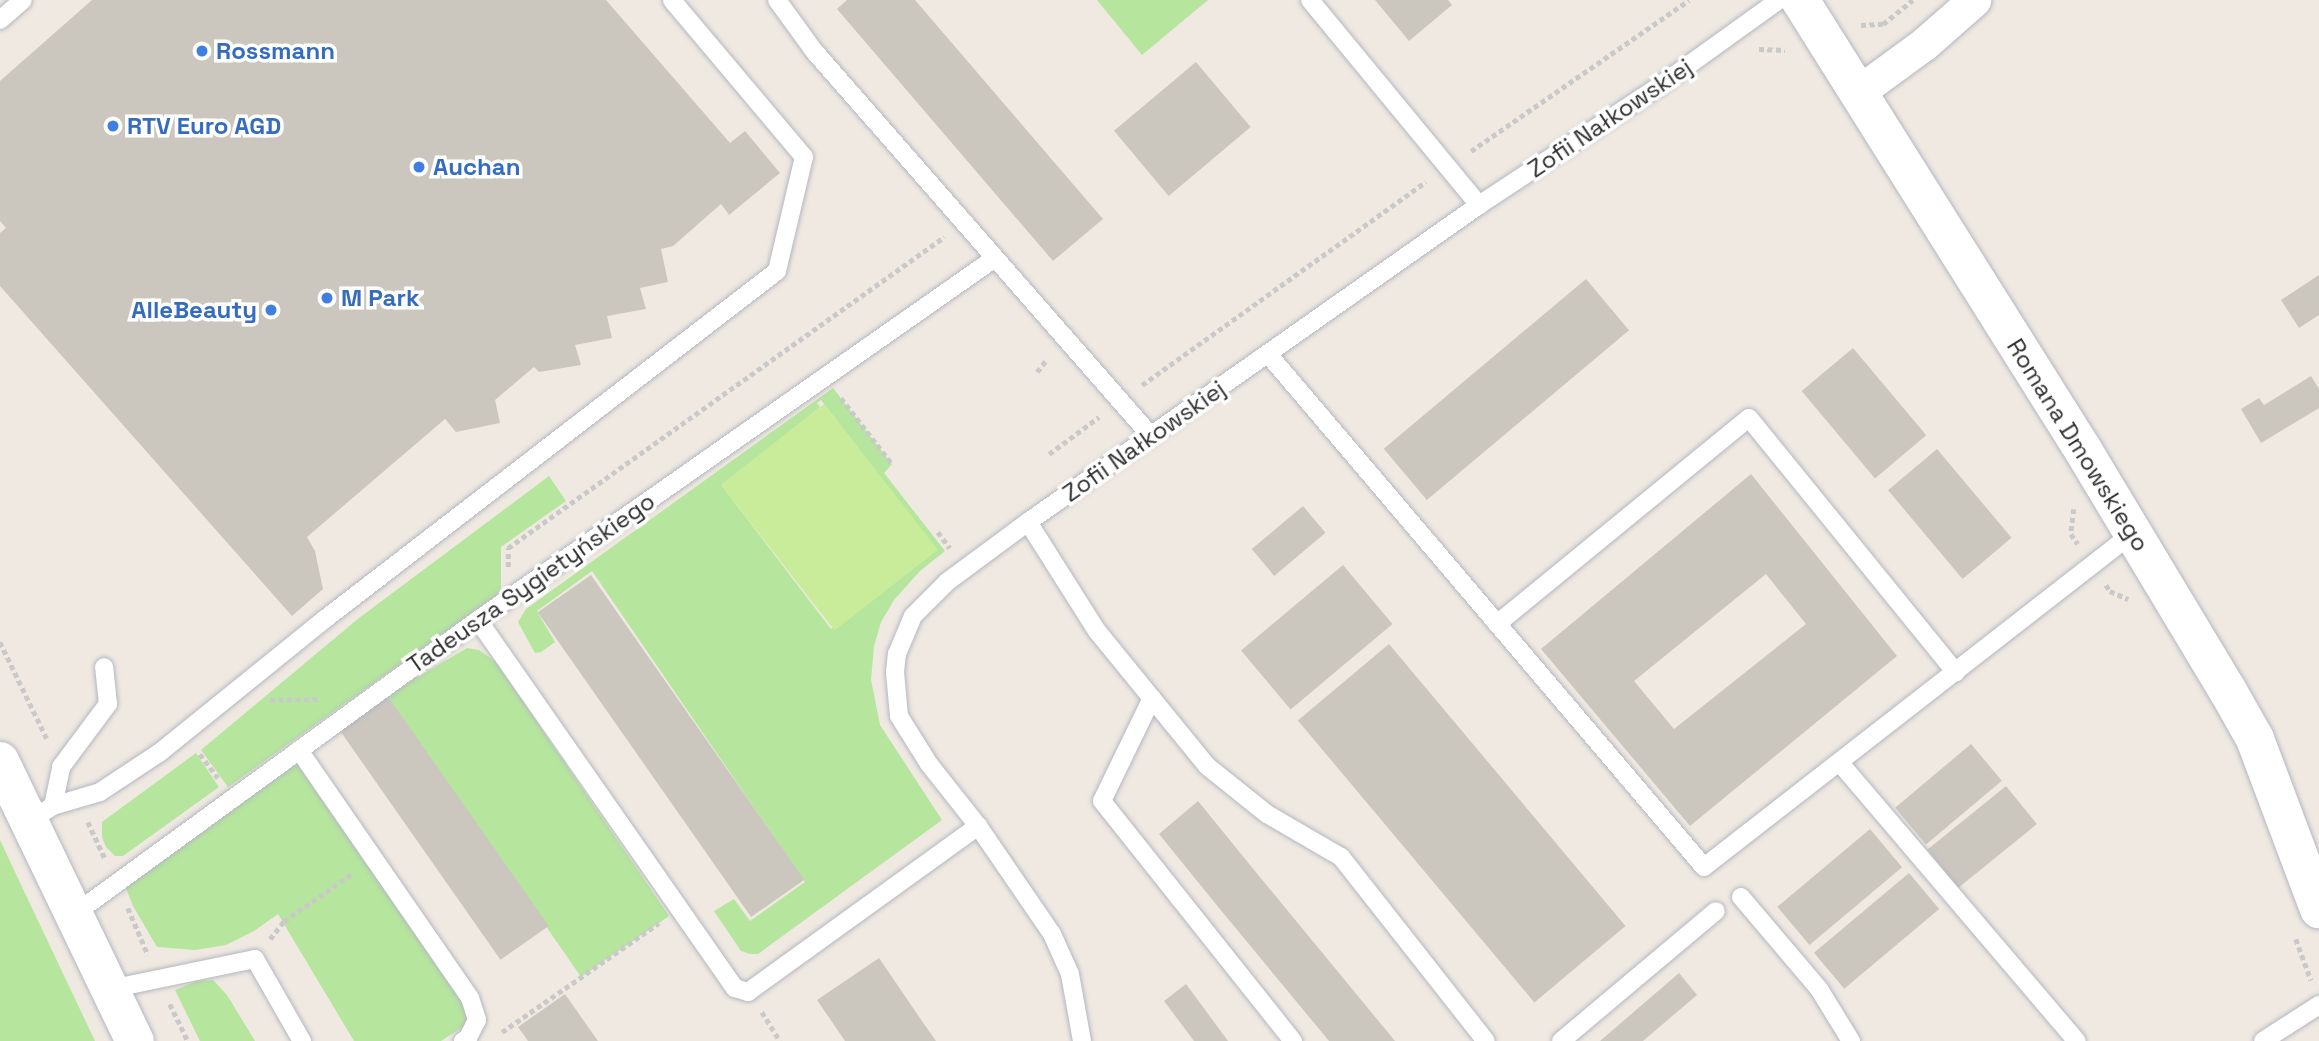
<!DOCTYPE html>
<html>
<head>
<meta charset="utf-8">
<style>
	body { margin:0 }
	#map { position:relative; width:2319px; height:1041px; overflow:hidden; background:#efe9e1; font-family:"Space Grotesk",sans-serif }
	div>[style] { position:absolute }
	.green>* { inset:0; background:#b6e59e }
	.pitch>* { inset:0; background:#c9ec9a; transform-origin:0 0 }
	.building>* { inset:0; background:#cbc7bf; transform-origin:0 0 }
	.path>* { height:4.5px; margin-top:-2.25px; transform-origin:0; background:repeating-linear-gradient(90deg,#c9c9c9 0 5px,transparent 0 8.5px) }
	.roads { filter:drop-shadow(0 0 2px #b4b7c1) drop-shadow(0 0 2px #b4b7c1) }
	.service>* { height:18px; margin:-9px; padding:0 9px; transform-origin:9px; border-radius:9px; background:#fff }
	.minor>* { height:33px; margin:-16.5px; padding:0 16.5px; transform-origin:16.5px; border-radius:16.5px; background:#fff }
	.tertiary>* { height:38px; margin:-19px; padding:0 19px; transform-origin:19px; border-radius:19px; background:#fff }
	.secondary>* { height:38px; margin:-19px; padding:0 19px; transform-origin:19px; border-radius:19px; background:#fff }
	.dots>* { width:19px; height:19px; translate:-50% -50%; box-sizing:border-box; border:4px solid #fff; border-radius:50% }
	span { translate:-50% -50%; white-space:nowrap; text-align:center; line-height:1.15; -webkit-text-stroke:7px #fff; paint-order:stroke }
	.shop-label { font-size:24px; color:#366cbe; font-weight:700 }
	.left { translate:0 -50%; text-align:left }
	.right { translate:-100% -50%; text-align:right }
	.street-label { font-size:24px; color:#2e2e2e }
</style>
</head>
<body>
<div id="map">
	<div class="green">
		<i style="clip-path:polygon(1097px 0,1208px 0,1142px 55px)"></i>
		<i style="clip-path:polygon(evenodd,833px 388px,892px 464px,884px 473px,945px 551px,920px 571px,894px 600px,881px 622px,874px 646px,871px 680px,880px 725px,942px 820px,758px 954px,750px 954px,741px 951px,714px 911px,734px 899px,750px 921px,805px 882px,592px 571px,537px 611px,555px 642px,541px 652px,535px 653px,518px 622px,526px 609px,833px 388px,821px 400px,937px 550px,831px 629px,722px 486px,820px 407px,817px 403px,821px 400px)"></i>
		<i style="clip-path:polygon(549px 476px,566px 501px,501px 547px,501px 592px,228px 787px,201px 750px,359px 618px)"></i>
		<i style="clip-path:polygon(467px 648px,479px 650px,496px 662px,669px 916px,581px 977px,387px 695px)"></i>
		<i style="clip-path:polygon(196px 753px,219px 787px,123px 856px,115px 856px,106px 847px,102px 837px,102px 822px)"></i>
		<i style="clip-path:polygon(297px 764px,467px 1009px,468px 1018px,464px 1026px,441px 1041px,354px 1041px,278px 914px,254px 931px,226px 945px,195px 950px,157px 947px,133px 906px,125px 886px)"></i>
		<i style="clip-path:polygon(0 840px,23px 889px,95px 1041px,0 1041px)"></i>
		<i style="clip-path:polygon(213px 980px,227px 995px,255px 1041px,200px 1041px,175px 990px,197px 981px)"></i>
	</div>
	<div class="pitch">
		<i style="left:824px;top:404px;width:185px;height:131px;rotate:52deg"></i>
	</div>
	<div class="building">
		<i style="clip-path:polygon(92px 0,606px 0,730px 143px,745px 131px,780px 173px,729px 215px,721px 204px,673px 246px,661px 249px,668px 282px,640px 288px,646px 309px,607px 316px,612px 338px,575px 345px,581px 365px,539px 372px,534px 367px,495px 400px,500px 423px,456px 432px,445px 419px,307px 537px,315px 551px,323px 589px,292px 616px,0 286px,0 233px,6px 228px,0 221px,0 81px)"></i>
		<i style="clip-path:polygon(847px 0,915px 0,1103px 219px,1053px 261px,837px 9px)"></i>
		<i style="clip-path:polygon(1375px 0,1448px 0,1452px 5px,1409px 41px)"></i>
		<i style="left:1196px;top:62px;width:85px;height:107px;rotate:50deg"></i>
		<i style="clip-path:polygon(2319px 275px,2319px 315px,2299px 328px,2281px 300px)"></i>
		<i style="left:1586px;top:279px;width:67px;height:264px;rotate:50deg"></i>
		<i style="left:1853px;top:348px;width:114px;height:67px;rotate:50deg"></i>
		<i style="clip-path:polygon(2311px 376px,2319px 389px,2319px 408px,2261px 443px,2241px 409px,2259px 398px,2264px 405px)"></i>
		<i style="left:1937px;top:449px;width:116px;height:64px;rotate:50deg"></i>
		<i style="clip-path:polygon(evenodd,1751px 474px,1897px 656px,1690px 826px,1541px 649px,1751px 474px,1766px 574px,1806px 624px,1674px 729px,1634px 681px,1766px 574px)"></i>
		<i style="left:1303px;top:506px;width:35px;height:67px;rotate:50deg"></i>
		<i style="left:1343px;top:565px;width:77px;height:133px;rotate:50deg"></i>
		<i style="left:591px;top:575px;width:372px;height:65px;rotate:55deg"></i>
		<i style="left:1389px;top:644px;width:368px;height:119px;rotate:50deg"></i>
		<i style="left:387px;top:695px;width:282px;height:59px;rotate:55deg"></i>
		<i style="left:1971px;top:744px;width:48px;height:99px;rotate:50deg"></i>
		<i style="left:2006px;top:786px;width:49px;height:101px;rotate:51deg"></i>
		<i style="clip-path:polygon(1198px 801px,1259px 876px,1395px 1041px,1329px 1041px,1219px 908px,1159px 834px)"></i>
		<i style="left:1870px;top:829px;width:50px;height:121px;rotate:50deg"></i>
		<i style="left:1909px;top:873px;width:47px;height:124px;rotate:50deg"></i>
		<i style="clip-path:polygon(879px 958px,922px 1021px,936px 1041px,845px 1041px,817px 1000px)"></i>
		<i style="clip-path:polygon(1679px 973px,1697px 995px,1643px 1041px,1600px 1041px)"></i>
		<i style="clip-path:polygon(1186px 984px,1228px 1041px,1194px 1041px,1164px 1001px)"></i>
		<i style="clip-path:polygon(565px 994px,598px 1041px,528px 1041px,518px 1027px)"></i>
	</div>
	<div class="path">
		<i style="left:1861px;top:25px;width:22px;rotate:-3deg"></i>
		<i style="left:1883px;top:24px;width:38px;rotate:-39deg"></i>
		<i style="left:1759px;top:49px;width:26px;rotate:2deg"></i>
		<i style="left:1471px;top:151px;width:265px;rotate:-34.7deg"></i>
		<i style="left:1037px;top:372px;width:16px;rotate:-52deg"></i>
		<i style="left:1142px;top:385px;width:349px;rotate:-35.6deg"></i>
		<i style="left:841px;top:398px;width:83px;rotate:52.3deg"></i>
		<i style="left:1049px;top:454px;width:62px;rotate:-36.5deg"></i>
		<i style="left:2074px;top:509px;width:25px;rotate:97deg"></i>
		<i style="left:2071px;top:534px;width:12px;rotate:55deg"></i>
		<i style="left:938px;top:532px;width:20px;rotate:53deg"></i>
		<i style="left:508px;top:567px;width:19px;rotate:-90deg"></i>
		<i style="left:508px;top:548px;width:536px;rotate:-35.5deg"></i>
		<i style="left:2106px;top:585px;width:7px;rotate:56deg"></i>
		<i style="left:2110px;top:591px;width:20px;rotate:24deg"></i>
		<i style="left:0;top:642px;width:108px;rotate:64.1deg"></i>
		<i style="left:270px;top:700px;width:50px;rotate:-1.1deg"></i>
		<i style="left:200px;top:754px;width:30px;rotate:53deg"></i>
		<i style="left:88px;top:822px;width:40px;rotate:65deg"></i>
		<i style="left:128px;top:908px;width:51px;rotate:66.9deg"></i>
		<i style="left:270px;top:939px;width:23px;rotate:-52deg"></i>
		<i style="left:284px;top:921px;width:84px;rotate:-34.8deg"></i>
		<i style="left:2296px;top:939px;width:44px;rotate:69.9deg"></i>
		<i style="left:170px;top:1004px;width:41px;rotate:64.1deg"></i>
		<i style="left:762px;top:1012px;width:34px;rotate:58deg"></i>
		<i style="left:502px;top:1032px;width:191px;rotate:-34.8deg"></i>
	</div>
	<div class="roads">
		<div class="service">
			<i style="left:777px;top:0;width:63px;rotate:54deg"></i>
			<i style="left:814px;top:51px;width:512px;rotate:48.8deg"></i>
			<i style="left:1310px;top:0;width:266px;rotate:50.5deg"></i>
			<i style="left:0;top:20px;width:30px;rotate:-41deg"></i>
			<i style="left:1268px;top:354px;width:673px;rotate:49.64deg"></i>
			<i style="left:1704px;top:867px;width:544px;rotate:-37.9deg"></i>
			<i style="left:1028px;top:522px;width:129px;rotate:57.7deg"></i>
			<i style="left:1097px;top:631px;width:174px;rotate:50.8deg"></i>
			<i style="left:1207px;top:766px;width:77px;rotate:38.7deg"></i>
			<i style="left:1267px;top:814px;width:86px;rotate:30.2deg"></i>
			<i style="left:1341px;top:857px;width:234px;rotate:51.8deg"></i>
			<i style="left:478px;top:620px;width:449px;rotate:55.1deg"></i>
			<i style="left:735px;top:988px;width:14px;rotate:17deg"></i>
			<i style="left:748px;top:992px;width:284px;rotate:-35.8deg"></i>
			<i style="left:1497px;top:624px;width:325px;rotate:-39.3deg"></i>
			<i style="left:1749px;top:418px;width:328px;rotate:50.9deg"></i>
			<i style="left:1152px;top:698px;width:114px;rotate:115.9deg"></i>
			<i style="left:1102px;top:801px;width:307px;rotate:51.5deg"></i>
			<i style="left:299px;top:750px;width:301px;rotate:55.4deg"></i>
			<i style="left:470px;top:998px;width:23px;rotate:72deg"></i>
			<i style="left:477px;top:1020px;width:20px;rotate:117deg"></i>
			<i style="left:468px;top:1038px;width:6px;rotate:149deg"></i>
			<i style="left:1840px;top:763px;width:365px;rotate:49.6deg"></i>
			<i style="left:53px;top:806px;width:40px;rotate:-78deg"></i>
			<i style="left:61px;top:767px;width:79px;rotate:-53.3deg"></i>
			<i style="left:108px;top:704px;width:37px;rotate:-96deg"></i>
			<i style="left:29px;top:821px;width:28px;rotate:-32deg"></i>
			<i style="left:53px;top:806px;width:49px;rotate:-16.6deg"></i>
			<i style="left:100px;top:792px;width:71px;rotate:-33.5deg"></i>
			<i style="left:159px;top:753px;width:213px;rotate:-38.9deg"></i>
			<i style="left:325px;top:619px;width:570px;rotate:-37.59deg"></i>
			<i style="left:777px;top:271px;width:117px;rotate:-76.7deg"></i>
			<i style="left:804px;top:157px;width:205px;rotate:-130.1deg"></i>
			<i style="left:1741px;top:897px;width:121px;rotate:49.7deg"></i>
			<i style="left:1819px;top:989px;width:61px;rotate:58.4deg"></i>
			<i style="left:73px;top:915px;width:501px;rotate:-36.07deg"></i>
			<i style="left:478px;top:620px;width:631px;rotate:-35deg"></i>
			<i style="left:110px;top:989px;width:148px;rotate:-11.7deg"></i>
			<i style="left:255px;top:959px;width:95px;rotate:60.2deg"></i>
			<i style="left:1082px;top:1041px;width:68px;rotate:-100.2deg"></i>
			<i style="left:1070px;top:974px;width:44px;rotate:-114.2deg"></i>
			<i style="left:1052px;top:934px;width:131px;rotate:-124.4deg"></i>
			<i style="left:978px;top:826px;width:79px;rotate:-128.3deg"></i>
			<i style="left:929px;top:764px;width:57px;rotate:-122deg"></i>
			<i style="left:899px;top:716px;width:44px;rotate:-95.2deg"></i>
			<i style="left:895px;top:672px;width:18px;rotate:-84deg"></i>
			<i style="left:897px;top:654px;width:41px;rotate:-67.2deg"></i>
			<i style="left:913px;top:616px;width:48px;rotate:-45deg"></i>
			<i style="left:947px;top:582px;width:101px;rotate:-36.5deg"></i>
			<i style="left:1028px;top:522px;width:551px;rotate:-35.1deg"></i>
			<i style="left:1479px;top:205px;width:214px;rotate:-33.4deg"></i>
			<i style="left:1658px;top:87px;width:149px;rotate:-35.7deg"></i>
			<i style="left:1561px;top:1041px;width:202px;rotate:-40deg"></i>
			<i style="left:2263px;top:1041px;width:67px;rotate:-32.7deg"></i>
		</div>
		<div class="minor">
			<i style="left:1857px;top:93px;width:83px;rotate:-36.2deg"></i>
			<i style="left:1924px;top:44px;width:67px;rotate:-41.3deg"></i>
		</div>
		<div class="tertiary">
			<i style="left:1800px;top:0;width:532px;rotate:57.83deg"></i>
			<i style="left:2083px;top:450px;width:281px;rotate:59deg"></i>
			<i style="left:2228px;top:691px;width:55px;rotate:60.6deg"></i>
			<i style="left:2255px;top:739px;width:182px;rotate:69.4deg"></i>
		</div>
		<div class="secondary">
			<i style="left:0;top:761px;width:311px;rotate:64.3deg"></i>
		</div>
	</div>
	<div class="dots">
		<i style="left:202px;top:51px;background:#3f7fe0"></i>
		<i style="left:113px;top:126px;background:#3f7fe0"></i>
		<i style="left:419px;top:167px;background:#3f7fe0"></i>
		<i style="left:327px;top:298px;background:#3f7fe0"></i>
		<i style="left:271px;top:310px;background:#3f7fe0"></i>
	</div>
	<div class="shop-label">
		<span class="left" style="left:216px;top:51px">Rossmann</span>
		<span class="left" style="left:127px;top:126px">RTV Euro AGD</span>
		<span class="left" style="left:433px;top:167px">Auchan</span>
		<span class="left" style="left:341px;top:298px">M Park</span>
		<span class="right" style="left:257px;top:310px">AlleBeauty</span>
	</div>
	<div class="street-label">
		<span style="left:1610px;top:118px;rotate:-34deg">Zofii Nałkowskiej</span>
		<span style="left:1144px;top:441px;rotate:-35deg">Zofii Nałkowskiej</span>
		<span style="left:2078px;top:445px;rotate:58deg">Romana Dmowskiego</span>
		<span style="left:531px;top:583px;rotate:-35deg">Tadeusza Sygietyńskiego</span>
	</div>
</div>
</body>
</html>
